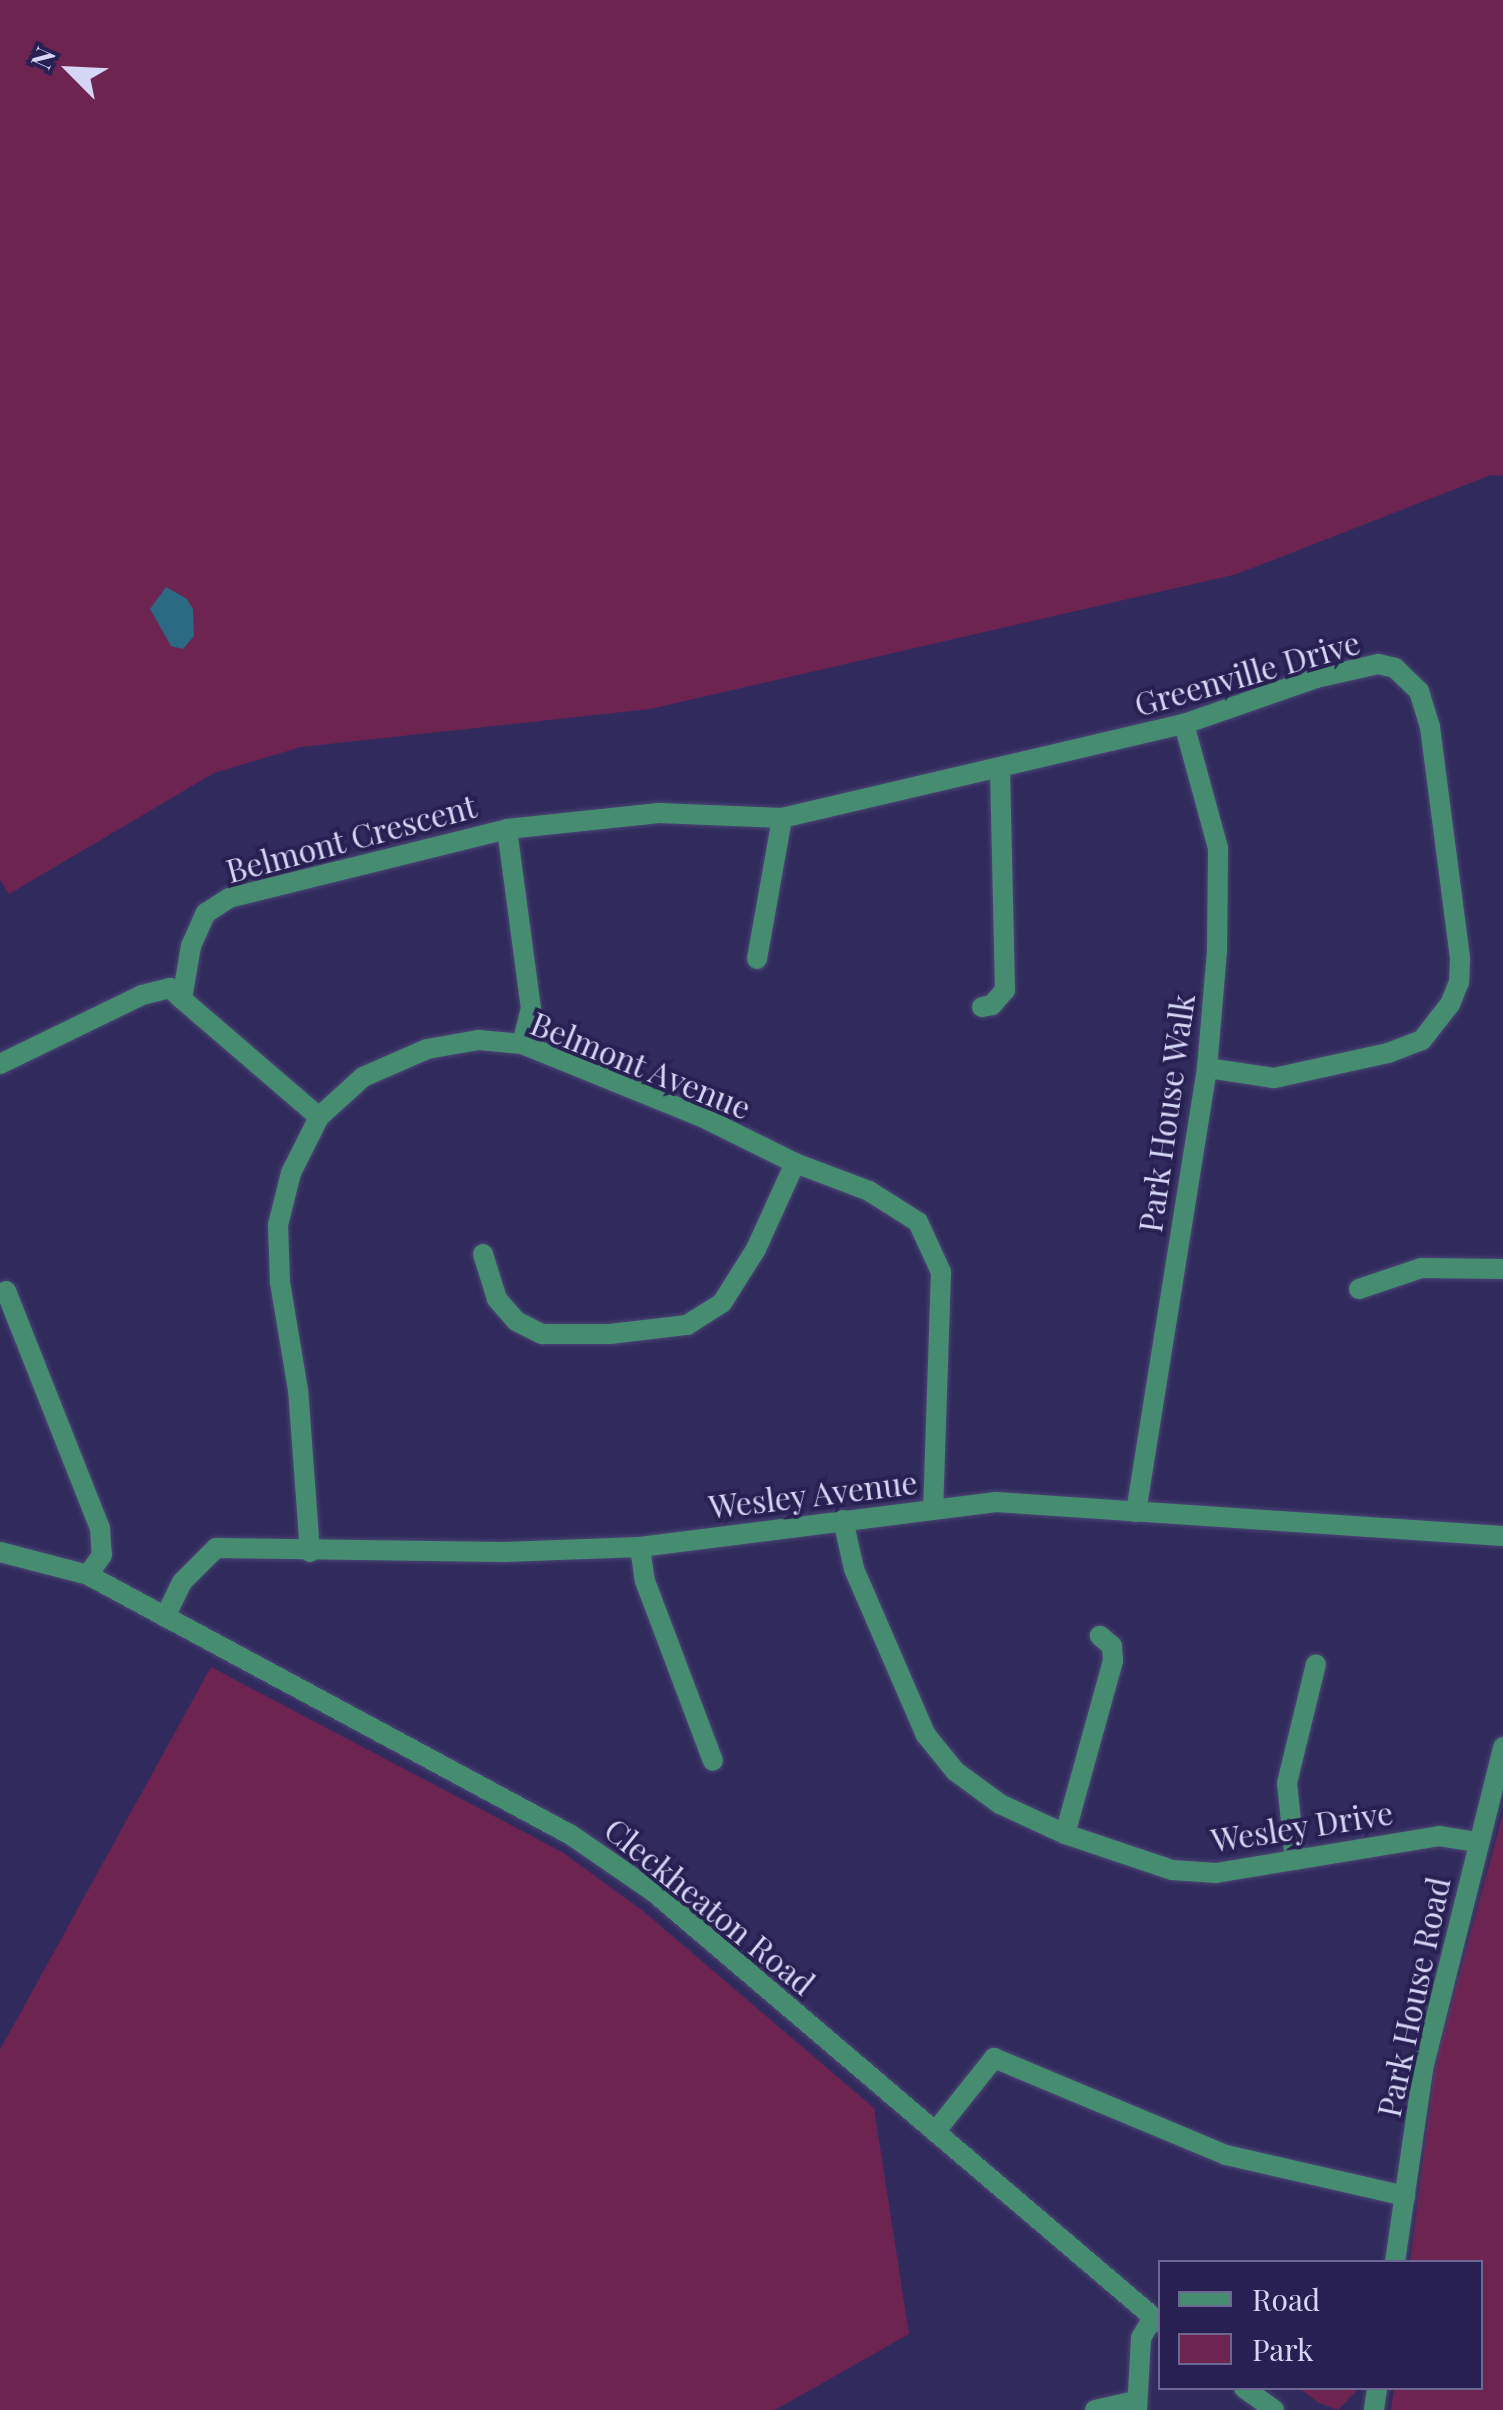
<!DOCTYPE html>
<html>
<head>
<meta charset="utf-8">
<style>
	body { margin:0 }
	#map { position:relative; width:1503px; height:2410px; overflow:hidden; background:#312b5d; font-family:"Playfair Display",serif }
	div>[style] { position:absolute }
	.green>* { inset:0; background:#6d2451 }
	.water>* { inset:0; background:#2a6a82 }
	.roads { filter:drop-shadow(0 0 2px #4b4675) drop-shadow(0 0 2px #4b4675) }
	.minor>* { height:20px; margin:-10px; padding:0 10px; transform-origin:10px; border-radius:10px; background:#468c71 }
	.tertiary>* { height:20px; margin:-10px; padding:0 10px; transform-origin:10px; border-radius:10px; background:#468c71 }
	span { translate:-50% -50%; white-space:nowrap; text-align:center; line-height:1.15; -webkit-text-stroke:8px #282052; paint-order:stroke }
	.street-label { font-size:32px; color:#d5d5f5 }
	.legend { position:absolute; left:1158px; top:2260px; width:325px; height:130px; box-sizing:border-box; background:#282052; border:2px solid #6d6893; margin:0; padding:12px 18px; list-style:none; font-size:30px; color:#d5d5f5 }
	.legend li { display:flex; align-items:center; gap:20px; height:50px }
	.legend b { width:50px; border:2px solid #6d6893 }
	.north { position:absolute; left:20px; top:20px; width:100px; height:100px; -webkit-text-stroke:8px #282052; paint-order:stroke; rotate:294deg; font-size:28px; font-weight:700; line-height:40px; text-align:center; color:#d5d5f5 }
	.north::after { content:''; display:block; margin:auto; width:35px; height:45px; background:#d5d5f5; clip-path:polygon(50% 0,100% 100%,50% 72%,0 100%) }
</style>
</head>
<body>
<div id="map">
	<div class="green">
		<i style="clip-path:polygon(0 0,1503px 0,1503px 476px,1491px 475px,1237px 574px,650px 709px,301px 747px,214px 773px,9px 894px,0 879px)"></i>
		<i style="clip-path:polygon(211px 1667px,562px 1852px,643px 1911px,874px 2108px,909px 2334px,775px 2410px,0 2410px,0 2050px)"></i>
		<i style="clip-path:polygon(1503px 1814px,1503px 2410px,1391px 2410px,1394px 2388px,1480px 2388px,1480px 2262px,1410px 2262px,1435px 2064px)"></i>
		<i style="clip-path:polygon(1299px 2388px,1359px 2388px,1338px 2410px,1319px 2403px)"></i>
	</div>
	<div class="water">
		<i style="clip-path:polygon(166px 587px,187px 599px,193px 609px,194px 636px,183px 649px,171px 646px,150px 609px)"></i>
	</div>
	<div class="roads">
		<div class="minor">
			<i style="left:507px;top:829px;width:153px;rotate:-6deg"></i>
			<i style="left:659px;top:813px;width:123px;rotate:2.3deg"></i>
			<i style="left:782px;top:818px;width:413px;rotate:-13.2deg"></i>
			<i style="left:1184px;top:724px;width:140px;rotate:-19.2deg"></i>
			<i style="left:1316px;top:678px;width:64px;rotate:-12.7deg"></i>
			<i style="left:1378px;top:664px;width:17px;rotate:13deg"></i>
			<i style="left:1395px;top:668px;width:33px;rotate:44deg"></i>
			<i style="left:1419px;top:691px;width:38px;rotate:73deg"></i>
			<i style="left:1430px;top:727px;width:233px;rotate:82.6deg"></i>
			<i style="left:1460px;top:958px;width:24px;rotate:92deg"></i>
			<i style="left:1459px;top:982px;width:24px;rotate:112deg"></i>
			<i style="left:1450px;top:1004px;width:46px;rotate:127.9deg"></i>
			<i style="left:1422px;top:1040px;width:36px;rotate:159deg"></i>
			<i style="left:1388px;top:1053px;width:117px;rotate:167.6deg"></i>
			<i style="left:1274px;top:1078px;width:68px;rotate:-171.5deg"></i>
			<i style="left:757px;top:959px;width:143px;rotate:-79.9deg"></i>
			<i style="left:982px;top:1007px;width:10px;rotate:-11deg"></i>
			<i style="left:992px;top:1005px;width:20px;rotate:-49deg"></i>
			<i style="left:1005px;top:990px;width:221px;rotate:-91.3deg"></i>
			<i style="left:0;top:1064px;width:158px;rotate:-25.9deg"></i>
			<i style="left:142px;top:995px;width:29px;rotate:-14deg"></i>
			<i style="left:170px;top:988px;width:16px;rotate:43deg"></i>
			<i style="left:319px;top:1117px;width:181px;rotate:-139.3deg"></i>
			<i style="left:182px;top:999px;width:54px;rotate:-80.4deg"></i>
			<i style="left:191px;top:946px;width:36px;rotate:-66deg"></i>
			<i style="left:206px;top:913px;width:27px;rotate:-33deg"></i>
			<i style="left:229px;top:898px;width:286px;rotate:-13.9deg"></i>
			<i style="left:507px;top:829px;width:181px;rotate:82.4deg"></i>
			<i style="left:531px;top:1008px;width:37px;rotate:104deg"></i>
			<i style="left:483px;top:1254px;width:47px;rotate:72.7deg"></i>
			<i style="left:497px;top:1299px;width:29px;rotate:49deg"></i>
			<i style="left:516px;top:1321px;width:29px;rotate:27deg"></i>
			<i style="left:542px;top:1334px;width:68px"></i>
			<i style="left:610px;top:1334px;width:78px;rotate:-6.7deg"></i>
			<i style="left:687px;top:1325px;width:41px;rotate:-32.2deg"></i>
			<i style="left:722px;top:1303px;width:64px;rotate:-57.8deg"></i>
			<i style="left:756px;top:1249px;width:94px;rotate:-65.6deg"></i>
			<i style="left:1359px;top:1289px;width:65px;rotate:-18.7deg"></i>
			<i style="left:1421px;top:1268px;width:82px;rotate:0.7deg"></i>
			<i style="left:6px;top:1291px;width:256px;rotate:68.4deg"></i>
			<i style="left:100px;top:1529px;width:26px;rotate:86deg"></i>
			<i style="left:102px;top:1555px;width:24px;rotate:125deg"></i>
			<i style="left:1136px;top:1512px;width:450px;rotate:-80.9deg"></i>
			<i style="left:1207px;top:1068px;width:117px;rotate:-85.1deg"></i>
			<i style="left:1217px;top:951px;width:103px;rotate:-89.4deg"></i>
			<i style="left:1218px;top:848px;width:129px;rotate:-105.3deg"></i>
			<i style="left:843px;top:1520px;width:50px;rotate:77.3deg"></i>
			<i style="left:854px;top:1569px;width:181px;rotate:66.6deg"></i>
			<i style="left:926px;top:1735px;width:46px;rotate:51.1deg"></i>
			<i style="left:955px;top:1771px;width:56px;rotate:36.3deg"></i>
			<i style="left:1000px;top:1804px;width:72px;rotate:24.8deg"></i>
			<i style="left:1065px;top:1834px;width:113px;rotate:18.6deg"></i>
			<i style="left:1172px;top:1870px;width:44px;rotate:3.9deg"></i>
			<i style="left:1216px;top:1873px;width:226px;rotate:-9.4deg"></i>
			<i style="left:1439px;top:1836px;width:39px;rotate:9deg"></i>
			<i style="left:640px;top:1547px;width:34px;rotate:82deg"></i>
			<i style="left:645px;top:1581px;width:192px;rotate:69.3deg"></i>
			<i style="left:310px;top:1552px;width:162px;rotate:-94.2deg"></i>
			<i style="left:298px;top:1390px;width:109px;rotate:-99.5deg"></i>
			<i style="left:280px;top:1282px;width:57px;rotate:-92deg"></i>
			<i style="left:278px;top:1225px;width:54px;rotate:-76deg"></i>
			<i style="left:291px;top:1173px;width:63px;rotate:-63.4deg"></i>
			<i style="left:319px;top:1117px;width:59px;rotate:-42.3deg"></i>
			<i style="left:363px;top:1077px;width:70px;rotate:-23.6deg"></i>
			<i style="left:427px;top:1049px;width:53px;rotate:-9.8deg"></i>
			<i style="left:479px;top:1040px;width:43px;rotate:5.3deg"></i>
			<i style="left:522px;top:1044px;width:196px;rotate:22.1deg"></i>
			<i style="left:704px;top:1118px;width:102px;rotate:26.3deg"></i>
			<i style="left:795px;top:1163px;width:79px;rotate:20.7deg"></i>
			<i style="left:869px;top:1191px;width:58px;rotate:32.3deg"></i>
			<i style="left:918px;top:1222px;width:55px;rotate:65.3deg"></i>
			<i style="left:941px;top:1272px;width:236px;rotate:91.9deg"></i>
			<i style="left:165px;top:1617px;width:39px;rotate:-64deg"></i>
			<i style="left:182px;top:1582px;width:48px;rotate:-45deg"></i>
			<i style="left:216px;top:1548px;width:288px;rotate:0.8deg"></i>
			<i style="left:504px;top:1552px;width:136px;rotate:-2.1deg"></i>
			<i style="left:640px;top:1547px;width:359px;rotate:-7.2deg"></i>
			<i style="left:996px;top:1502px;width:508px;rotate:3.84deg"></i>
			<i style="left:1065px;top:1834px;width:180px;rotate:-74.5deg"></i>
			<i style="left:1113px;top:1661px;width:15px;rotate:-94deg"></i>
			<i style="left:1112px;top:1646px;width:16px;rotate:-140deg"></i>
			<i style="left:1295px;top:1860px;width:77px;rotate:-95.9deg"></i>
			<i style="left:1287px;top:1783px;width:122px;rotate:-76.3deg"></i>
			<i style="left:935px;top:2132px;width:95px;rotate:-51.4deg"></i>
			<i style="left:994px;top:2058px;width:251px;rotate:22.7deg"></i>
			<i style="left:1226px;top:2155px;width:184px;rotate:12.9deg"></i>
			<i style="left:1395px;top:2262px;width:195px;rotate:-81.7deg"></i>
			<i style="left:1423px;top:2069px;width:332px;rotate:-76deg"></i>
			<i style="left:1095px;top:2410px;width:41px;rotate:-12.7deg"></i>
			<i style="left:1137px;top:2410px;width:72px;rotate:-86.8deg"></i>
			<i style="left:1141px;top:2338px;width:24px;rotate:-60deg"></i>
			<i style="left:1374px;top:2410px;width:22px;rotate:-82deg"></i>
		</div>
		<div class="tertiary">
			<i style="left:0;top:1552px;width:91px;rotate:14.6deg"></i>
			<i style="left:88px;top:1575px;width:549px;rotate:28.29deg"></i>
			<i style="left:571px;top:1835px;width:102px;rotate:34.6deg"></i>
			<i style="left:655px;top:1893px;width:663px;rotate:40.41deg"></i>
			<i style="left:1244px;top:2388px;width:37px;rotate:36deg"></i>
		</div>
	</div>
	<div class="street-label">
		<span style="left:1247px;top:673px;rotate:-16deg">Greenville Drive</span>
		<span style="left:351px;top:838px;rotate:-15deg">Belmont Crescent</span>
		<span style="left:641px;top:1065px;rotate:22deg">Belmont Avenue</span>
		<span style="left:1166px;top:1113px;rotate:-82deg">Park House Walk</span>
		<span style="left:813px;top:1494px;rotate:-7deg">Wesley Avenue</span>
		<span style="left:1302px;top:1826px;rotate:-9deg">Wesley Drive</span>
		<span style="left:710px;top:1906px;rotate:39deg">Cleckheaton Road</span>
		<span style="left:1413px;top:1997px;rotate:-78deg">Park House Road</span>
	</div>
	<ul class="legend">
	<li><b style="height:12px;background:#468c71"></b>Road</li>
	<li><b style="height:28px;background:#6d2451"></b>Park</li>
	</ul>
	<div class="north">N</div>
</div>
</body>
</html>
